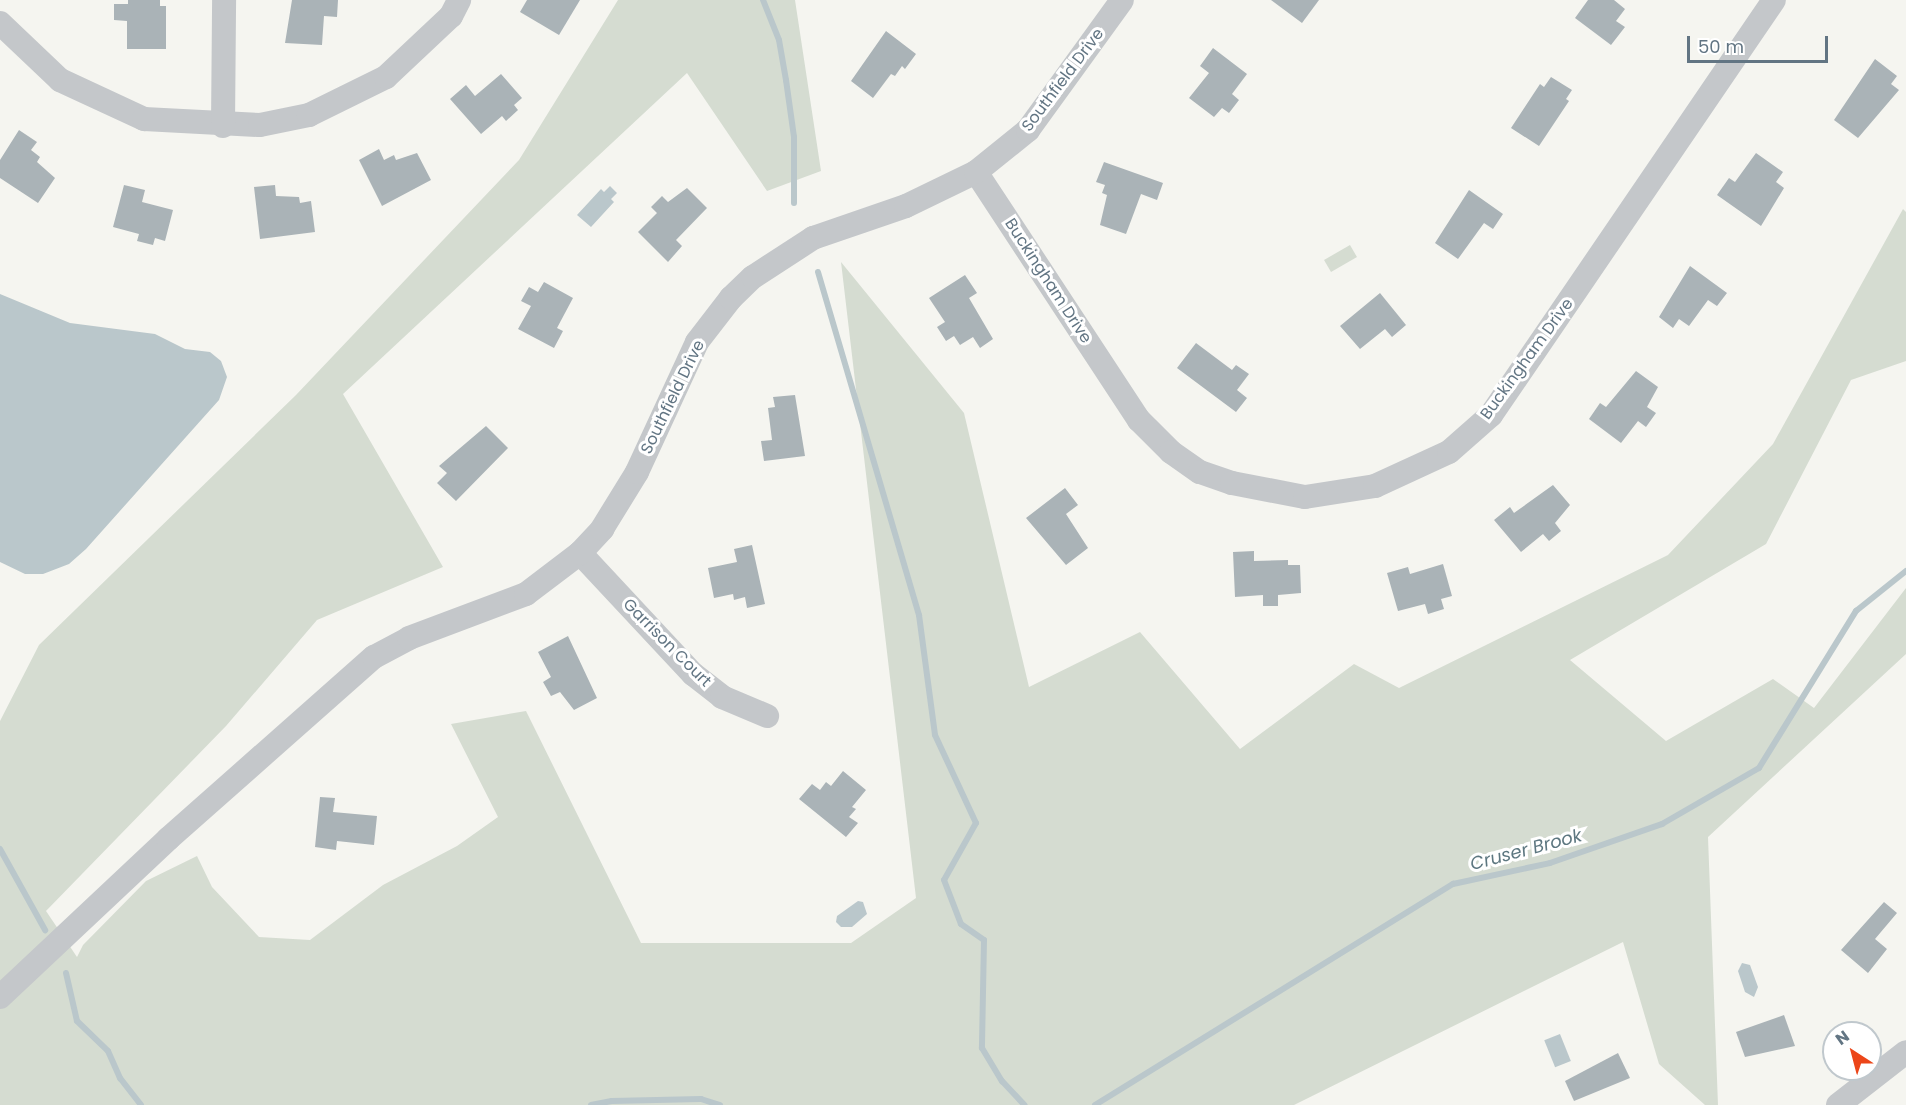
<!DOCTYPE html>
<html>
<head>
<meta charset="utf-8">
<style>
	body { margin:0 }
	#map { position:relative; width:1906px; height:1105px; overflow:hidden; background:#f5f5f0; font-family:Poppins,sans-serif }
	div>[style] { position:absolute }
	.green>* { inset:0; background:#d5dcd1; transform-origin:0 0 }
	.water>* { inset:0; background:#bac7cb; transform-origin:0 0 }
	.stream>* { height:6px; margin:-3px; padding:0 3px; transform-origin:3px; border-radius:3px; background:#bac7cb }
	.building>* { inset:0; background:#aab3b7 }
	.minor>* { height:24px; margin:-12px; padding:0 12px; transform-origin:12px; border-radius:12px; background:#c4c7ca }
	span { translate:-50% -50%; white-space:nowrap; text-align:center; line-height:1.15; -webkit-text-stroke:6px #fff; paint-order:stroke }
	.street-label { font-size:16px; color:#627583 }
	.water-label { font-size:18px; color:#5d7780; font-style:italic }
	.north { position:absolute; left:1822px; top:1021px; width:60px; height:60px; box-sizing:border-box; background:#fff; border:2px solid #c0c8cd; border-radius:50%; rotate:324deg; font-size:16px; font-weight:700; line-height:24px; text-align:center; color:#627583 }
	.north::after { content:''; display:block; margin:auto; width:21px; height:27px; background:#ec4619; clip-path:polygon(50% 0,100% 100%,50% 72%,0 100%) }
	.scale { position:absolute; left:1687px; top:36px; width:141px; height:27px; box-sizing:border-box; border:3px solid #627583; border-top:0; padding-left:8px; font-size:18px; line-height:21px; white-space:nowrap; color:#627583; -webkit-text-stroke:4px #fff; paint-order:stroke }
</style>
</head>
<body>
<div id="map">
	<div class="green">
		<i style="clip-path:polygon(618px 0,795px 0,821px 171px,767px 191px,687px 73px,343px 394px,443px 567px,317px 620px,226px 726px,46px 911px,77px 957px,83px 945px,146px 881px,197px 856px,212px 887px,259px 937px,310px 940px,383px 885px,457px 846px,498px 817px,451px 724px,526px 711px,641px 943px,851px 943px,916px 898px,841px 262px,964px 413px,1029px 687px,1140px 632px,1240px 749px,1354px 664px,1399px 688px,1668px 555px,1773px 444px,1903px 209px,1906px 212px,1906px 361px,1851px 380px,1766px 544px,1570px 660px,1666px 741px,1773px 679px,1814px 708px,1906px 588px,1906px 654px,1708px 837px,1718px 1105px,1705px 1105px,1659px 1064px,1623px 942px,1294px 1105px,0 1105px,0 721px,39px 645px,296px 395px,519px 160px)"></i>
		<i style="left:1350px;top:245px;width:14px;height:30px;rotate:60deg"></i>
	</div>
	<div class="water">
		<i style="clip-path:polygon(610px 186px,617px 193px,611px 199px,614px 202px,591px 227px,577px 215px,601px 189px,604px 192px)"></i>
		<i style="clip-path:polygon(0 294px,70px 323px,155px 334px,185px 349px,210px 352px,221px 361px,227px 377px,219px 400px,86px 549px,69px 564px,43px 574px,25px 574px,0 562px)"></i>
		<i style="clip-path:polygon(858px 901px,863px 902px,867px 914px,852px 927px,841px 927px,836px 922px,837px 916px)"></i>
		<i style="clip-path:polygon(1742px 963px,1750px 965px,1758px 987px,1754px 997px,1745px 992px,1738px 971px)"></i>
		<i style="left:1560px;top:1034px;width:29px;height:17px;rotate:68deg"></i>
	</div>
	<div class="stream">
		<i style="left:763px;top:0;width:43px;rotate:68.2deg"></i>
		<i style="left:779px;top:40px;width:41px;rotate:80.1deg"></i>
		<i style="left:786px;top:80px;width:58px;rotate:82deg"></i>
		<i style="left:794px;top:137px;width:66px;rotate:90deg"></i>
		<i style="left:818px;top:272px;width:358px;rotate:73.6deg"></i>
		<i style="left:919px;top:615px;width:121px;rotate:82.4deg"></i>
		<i style="left:935px;top:735px;width:97px;rotate:65deg"></i>
		<i style="left:976px;top:823px;width:65px;rotate:119.3deg"></i>
		<i style="left:944px;top:880px;width:47px;rotate:68.9deg"></i>
		<i style="left:961px;top:924px;width:28px;rotate:35deg"></i>
		<i style="left:984px;top:940px;width:108px;rotate:91.1deg"></i>
		<i style="left:982px;top:1048px;width:39px;rotate:59deg"></i>
		<i style="left:1002px;top:1081px;width:33px;rotate:47deg"></i>
		<i style="left:0;top:849px;width:93px;rotate:60.9deg"></i>
		<i style="left:66px;top:973px;width:49px;rotate:77.1deg"></i>
		<i style="left:77px;top:1021px;width:43px;rotate:44.1deg"></i>
		<i style="left:108px;top:1051px;width:30px;rotate:66deg"></i>
		<i style="left:120px;top:1078px;width:34px;rotate:52deg"></i>
		<i style="left:591px;top:1105px;width:21px;rotate:-11deg"></i>
		<i style="left:612px;top:1101px;width:89px;rotate:-1.3deg"></i>
		<i style="left:701px;top:1099px;width:20px;rotate:18deg"></i>
		<i style="left:1095px;top:1105px;width:421px;rotate:-31.7deg"></i>
		<i style="left:1453px;top:884px;width:99px;rotate:-12.2deg"></i>
		<i style="left:1550px;top:863px;width:119px;rotate:-19.2deg"></i>
		<i style="left:1662px;top:824px;width:112px;rotate:-30deg"></i>
		<i style="left:1759px;top:768px;width:185px;rotate:-58.3deg"></i>
		<i style="left:1856px;top:611px;width:64px;rotate:-38.7deg"></i>
	</div>
	<div class="building">
		<i style="clip-path:polygon(128px 0,160px 0,160px 6px,166px 6px,166px 49px,127px 49px,127px 21px,114px 20px,114px 4px,128px 4px)"></i>
		<i style="clip-path:polygon(292px 0,338px 0,337px 17px,324px 16px,322px 45px,285px 43px)"></i>
		<i style="clip-path:polygon(527px 0,580px 0,559px 35px,520px 12px)"></i>
		<i style="clip-path:polygon(1271px 0,1319px 0,1302px 23px)"></i>
		<i style="clip-path:polygon(1588px 0,1614px 0,1625px 9px,1616px 21px,1625px 27px,1611px 45px,1575px 18px)"></i>
		<i style="clip-path:polygon(886px 31px,916px 54px,905px 69px,902px 66px,895px 76px,891px 74px,873px 98px,851px 81px)"></i>
		<i style="clip-path:polygon(1213px 48px,1247px 74px,1232px 94px,1239px 100px,1229px 113px,1222px 108px,1214px 117px,1189px 98px,1209px 73px,1200px 66px)"></i>
		<i style="clip-path:polygon(1875px 59px,1897px 76px,1891px 84px,1899px 90px,1858px 138px,1834px 120px)"></i>
		<i style="clip-path:polygon(501px 74px,522px 98px,514px 105px,518px 110px,506px 121px,502px 116px,481px 134px,450px 99px,466px 85px,475px 96px)"></i>
		<i style="clip-path:polygon(1551px 77px,1572px 90px,1566px 99px,1569px 101px,1539px 146px,1511px 128px,1540px 84px,1544px 87px)"></i>
		<i style="clip-path:polygon(19px 130px,37px 142px,31px 150px,40px 157px,37px 162px,55px 178px,38px 203px,0 178px,0 160px)"></i>
		<i style="clip-path:polygon(379px 149px,384px 160px,394px 155px,396px 160px,417px 153px,431px 180px,382px 206px,359px 160px)"></i>
		<i style="clip-path:polygon(1756px 153px,1783px 172px,1776px 182px,1784px 188px,1761px 226px,1717px 195px,1729px 178px,1735px 182px)"></i>
		<i style="clip-path:polygon(1104px 162px,1163px 183px,1157px 200px,1141px 194px,1126px 234px,1100px 225px,1107px 195px,1102px 193px,1105px 185px,1096px 182px)"></i>
		<i style="clip-path:polygon(124px 185px,145px 190px,142px 202px,173px 210px,165px 241px,155px 238px,153px 245px,137px 241px,139px 234px,113px 227px)"></i>
		<i style="clip-path:polygon(275px 185px,276px 196px,299px 197px,300px 203px,311px 201px,315px 232px,260px 239px,254px 187px)"></i>
		<i style="clip-path:polygon(687px 188px,707px 208px,676px 240px,682px 246px,668px 262px,638px 232px,657px 213px,651px 207px,662px 196px,668px 202px)"></i>
		<i style="clip-path:polygon(1469px 190px,1503px 214px,1493px 229px,1484px 223px,1458px 259px,1435px 243px)"></i>
		<i style="clip-path:polygon(1690px 266px,1727px 293px,1717px 306px,1708px 300px,1689px 326px,1679px 319px,1673px 328px,1659px 317px)"></i>
		<i style="clip-path:polygon(965px 275px,977px 293px,969px 298px,993px 339px,980px 348px,973px 337px,960px 345px,954px 336px,946px 341px,937px 327px,945px 322px,929px 298px)"></i>
		<i style="clip-path:polygon(544px 282px,573px 298px,557px 328px,563px 331px,554px 348px,518px 329px,531px 306px,521px 301px,529px 287px,538px 292px)"></i>
		<i style="clip-path:polygon(1380px 293px,1406px 325px,1392px 337px,1385px 329px,1360px 349px,1340px 326px)"></i>
		<i style="clip-path:polygon(1196px 343px,1232px 370px,1236px 365px,1249px 374px,1237px 390px,1247px 398px,1236px 412px,1177px 368px)"></i>
		<i style="clip-path:polygon(1636px 371px,1658px 387px,1647px 407px,1656px 413px,1646px 427px,1638px 421px,1621px 443px,1589px 419px,1600px 403px,1606px 407px)"></i>
		<i style="clip-path:polygon(795px 395px,805px 456px,764px 461px,761px 441px,772px 440px,768px 408px,775px 407px,773px 397px)"></i>
		<i style="clip-path:polygon(486px 426px,508px 448px,456px 501px,437px 483px,447px 473px,439px 466px)"></i>
		<i style="clip-path:polygon(1553px 485px,1570px 505px,1555px 523px,1561px 531px,1549px 541px,1543px 534px,1521px 552px,1494px 520px,1510px 507px,1514px 513px)"></i>
		<i style="clip-path:polygon(1065px 488px,1078px 505px,1066px 514px,1088px 548px,1066px 565px,1026px 518px)"></i>
		<i style="clip-path:polygon(752px 545px,765px 604px,747px 608px,745px 597px,734px 600px,733px 594px,714px 598px,708px 568px,737px 562px,734px 549px)"></i>
		<i style="clip-path:polygon(1254px 551px,1254px 561px,1288px 560px,1288px 565px,1300px 565px,1301px 593px,1278px 595px,1278px 606px,1263px 606px,1263px 595px,1235px 597px,1233px 552px)"></i>
		<i style="clip-path:polygon(1443px 564px,1452px 596px,1441px 599px,1444px 609px,1428px 614px,1425px 604px,1398px 611px,1387px 573px,1408px 567px,1410px 574px)"></i>
		<i style="clip-path:polygon(568px 636px,597px 698px,574px 710px,560px 692px,551px 696px,543px 682px,551px 677px,538px 652px)"></i>
		<i style="clip-path:polygon(843px 771px,866px 790px,852px 807px,856px 809px,849px 817px,858px 823px,846px 837px,799px 799px,812px 784px,820px 790px,826px 782px,831px 786px)"></i>
		<i style="clip-path:polygon(320px 797px,335px 798px,333px 812px,377px 816px,374px 845px,337px 841px,336px 850px,315px 847px)"></i>
		<i style="clip-path:polygon(1884px 902px,1897px 913px,1875px 939px,1887px 949px,1868px 973px,1841px 950px)"></i>
		<i style="clip-path:polygon(1784px 1015px,1795px 1046px,1745px 1057px,1736px 1032px)"></i>
		<i style="clip-path:polygon(1618px 1053px,1630px 1078px,1574px 1101px,1565px 1081px)"></i>
	</div>
	<div class="minor">
		<i style="left:0;top:23px;width:83px;rotate:43.5deg"></i>
		<i style="left:60px;top:80px;width:93px;rotate:24.9deg"></i>
		<i style="left:144px;top:119px;width:116px;rotate:3deg"></i>
		<i style="left:260px;top:125px;width:50px;rotate:-11.5deg"></i>
		<i style="left:309px;top:115px;width:86px;rotate:-26.3deg"></i>
		<i style="left:386px;top:77px;width:89px;rotate:-43.2deg"></i>
		<i style="left:451px;top:16px;width:18px;rotate:-63deg"></i>
		<i style="left:223px;top:126px;width:126px;rotate:-89.5deg"></i>
		<i style="left:976px;top:172px;width:297px;rotate:56.7deg"></i>
		<i style="left:1139px;top:420px;width:45px;rotate:45deg"></i>
		<i style="left:1171px;top:452px;width:35px;rotate:35deg"></i>
		<i style="left:1200px;top:472px;width:34px;rotate:19deg"></i>
		<i style="left:1232px;top:483px;width:74px;rotate:10.9deg"></i>
		<i style="left:1305px;top:497px;width:71px;rotate:-8.9deg"></i>
		<i style="left:1375px;top:486px;width:81px;rotate:-24.7deg"></i>
		<i style="left:1449px;top:452px;width:56px;rotate:-41.4deg"></i>
		<i style="left:1491px;top:415px;width:502px;rotate:-55.71deg"></i>
		<i style="left:580px;top:553px;width:166px;rotate:47deg"></i>
		<i style="left:693px;top:674px;width:37px;rotate:38deg"></i>
		<i style="left:722px;top:697px;width:49px;rotate:22.9deg"></i>
		<i style="left:0;top:997px;width:231px;rotate:-43.2deg"></i>
		<i style="left:168px;top:839px;width:275px;rotate:-41.5deg"></i>
		<i style="left:374px;top:657px;width:40px;rotate:-28deg"></i>
		<i style="left:409px;top:638px;width:125px;rotate:-20.6deg"></i>
		<i style="left:526px;top:594px;width:68px;rotate:-37.2deg"></i>
		<i style="left:580px;top:553px;width:33px;rotate:-47deg"></i>
		<i style="left:602px;top:529px;width:67px;rotate:-58.4deg"></i>
		<i style="left:637px;top:472px;width:143px;rotate:-65.2deg"></i>
		<i style="left:697px;top:342px;width:56px;rotate:-52.3deg"></i>
		<i style="left:731px;top:298px;width:30px;rotate:-44deg"></i>
		<i style="left:753px;top:277px;width:72px;rotate:-33deg"></i>
		<i style="left:813px;top:238px;width:98px;rotate:-19deg"></i>
		<i style="left:906px;top:206px;width:78px;rotate:-25.9deg"></i>
		<i style="left:976px;top:172px;width:67px;rotate:-38.9deg"></i>
		<i style="left:1028px;top:130px;width:160px;rotate:-54.1deg"></i>
		<i style="left:1838px;top:1105px;width:86px;rotate:-37.9deg"></i>
	</div>
	<div class="street-label">
		<span style="left:1063px;top:80px;rotate:-53deg">Southfield Drive</span>
		<span style="left:1048px;top:281px;rotate:57deg">Buckingham Drive</span>
		<span style="left:1527px;top:359px;rotate:-54deg">Buckingham Drive</span>
		<span style="left:673px;top:397px;rotate:-64deg">Southfield Drive</span>
		<span style="left:667px;top:643px;rotate:45deg">Garrison Court</span>
	</div>
	<div class="water-label">
		<span style="left:1526px;top:850px;rotate:-15deg">Cruser Brook</span>
	</div>
	<div class="north">N</div>
	<div class="scale">50 m</div>
</div>
</body>
</html>
